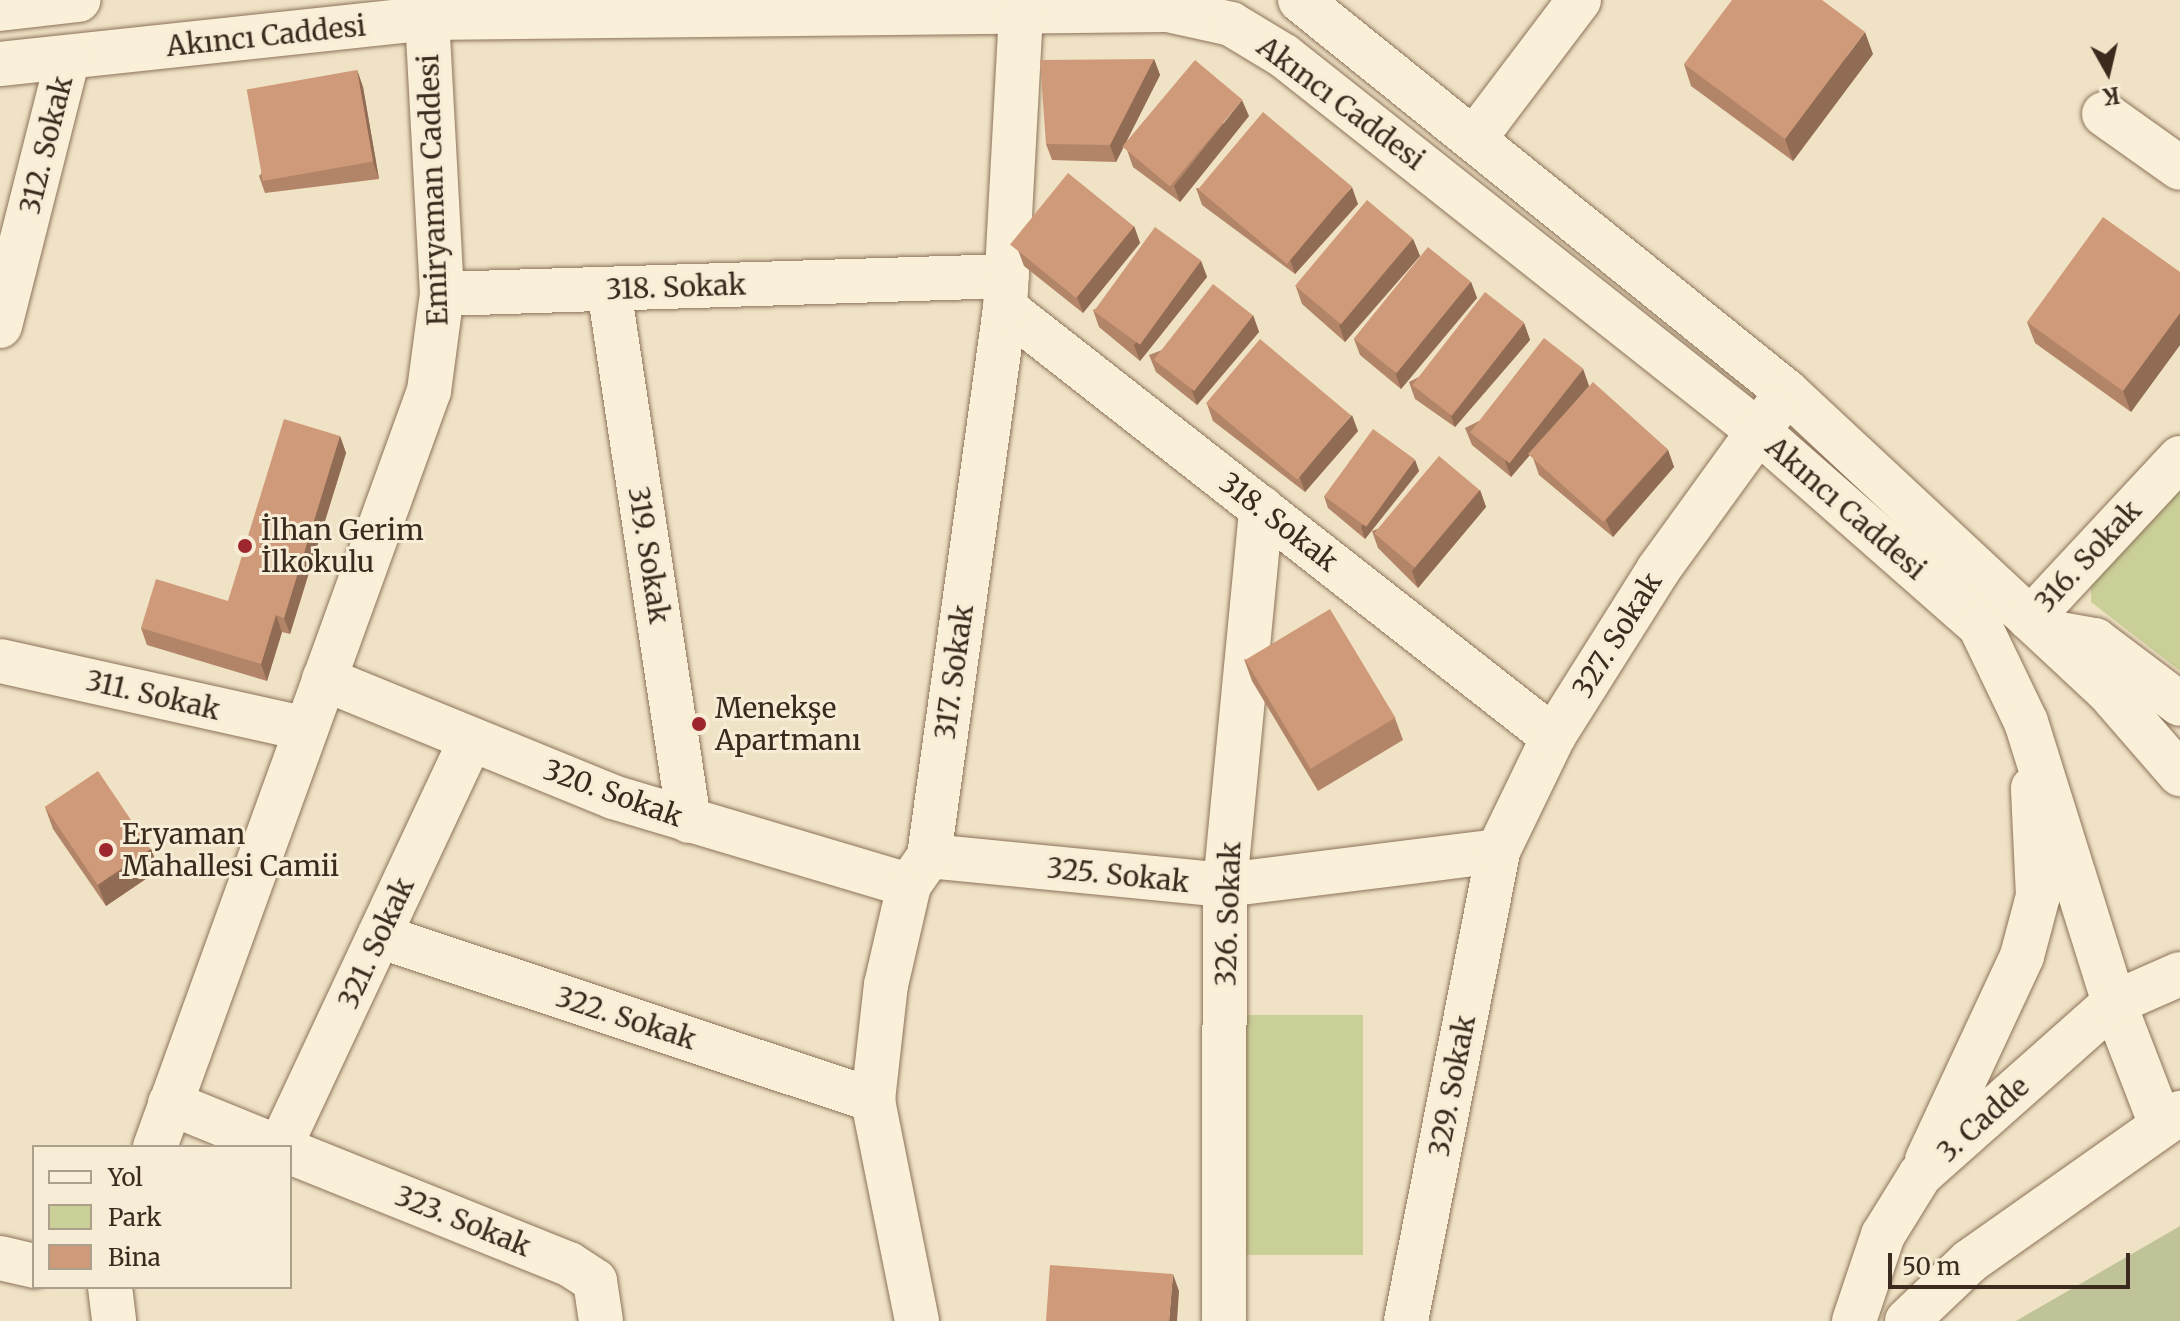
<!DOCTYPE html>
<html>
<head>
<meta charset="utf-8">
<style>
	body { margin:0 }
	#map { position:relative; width:2180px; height:1321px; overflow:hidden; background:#f0e2c5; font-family:Merriweather,serif }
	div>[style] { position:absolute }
	.green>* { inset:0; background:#cacf98; transform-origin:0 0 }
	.cemetery>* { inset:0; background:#c0c397 }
	.roads { filter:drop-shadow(0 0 2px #8c735a) drop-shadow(0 0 2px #8c735a) }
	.minor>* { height:44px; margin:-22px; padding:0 22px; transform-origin:22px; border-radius:22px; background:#faefd8 }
	.wall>* { inset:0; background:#b28468 }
	.shaded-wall>* { inset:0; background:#916c55 }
	.building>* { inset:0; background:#cf9a79; transform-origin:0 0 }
	.dots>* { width:22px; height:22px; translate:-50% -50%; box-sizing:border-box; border:4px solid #f7ecd5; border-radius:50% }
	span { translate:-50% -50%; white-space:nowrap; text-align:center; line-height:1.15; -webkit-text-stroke:6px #f7ecd5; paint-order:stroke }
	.street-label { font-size:28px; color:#3b2b1e }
	.poi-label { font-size:28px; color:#3b2b1e }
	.left { translate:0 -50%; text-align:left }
	.legend { position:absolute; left:32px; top:1145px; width:260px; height:144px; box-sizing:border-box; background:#f7ecd5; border:2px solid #ac9f8c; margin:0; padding:10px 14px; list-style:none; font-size:24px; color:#3b2b1e }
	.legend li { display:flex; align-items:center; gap:16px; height:40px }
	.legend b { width:40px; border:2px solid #ac9f8c }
	.north { position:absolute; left:2068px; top:32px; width:80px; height:80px; -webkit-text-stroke:6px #f7ecd5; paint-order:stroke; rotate:172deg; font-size:22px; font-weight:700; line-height:32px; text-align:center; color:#3b2b1e }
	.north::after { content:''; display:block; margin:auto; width:28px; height:36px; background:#3b2b1e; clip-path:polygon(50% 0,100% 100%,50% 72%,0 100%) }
	.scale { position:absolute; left:1888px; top:1253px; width:242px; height:36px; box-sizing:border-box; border:4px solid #3b2b1e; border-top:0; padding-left:10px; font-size:24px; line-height:28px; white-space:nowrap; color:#3b2b1e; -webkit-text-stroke:6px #f7ecd5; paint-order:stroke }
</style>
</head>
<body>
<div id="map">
	<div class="green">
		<i style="clip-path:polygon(2180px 483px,2180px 671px,2091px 602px,2091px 580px)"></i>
		<i style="left:1363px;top:1015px;width:240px;height:117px;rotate:90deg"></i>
	</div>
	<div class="cemetery">
		<i style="clip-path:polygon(2180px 1226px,2180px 1321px,2016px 1321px)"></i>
	</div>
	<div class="roads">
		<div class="minor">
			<i style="left:1300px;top:0;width:625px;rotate:38.83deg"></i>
			<i style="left:1787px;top:392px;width:436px;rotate:43deg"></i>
			<i style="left:2106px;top:689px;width:113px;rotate:49deg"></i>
			<i style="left:0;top:9px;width:79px;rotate:-6.6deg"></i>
			<i style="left:0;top:64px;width:429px;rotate:-6.1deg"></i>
			<i style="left:427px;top:18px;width:741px;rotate:-0.62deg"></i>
			<i style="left:1168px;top:10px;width:65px;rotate:12.5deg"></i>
			<i style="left:1231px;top:24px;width:62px;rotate:31.1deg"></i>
			<i style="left:1284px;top:56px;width:604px;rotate:38.35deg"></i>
			<i style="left:1758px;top:431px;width:295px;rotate:41.3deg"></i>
			<i style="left:1980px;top:626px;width:106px;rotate:64.4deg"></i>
			<i style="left:2026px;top:722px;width:294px;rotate:72.6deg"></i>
			<i style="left:2114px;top:1003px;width:128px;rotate:68.9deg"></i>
			<i style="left:2104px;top:114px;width:93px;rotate:35.4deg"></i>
			<i style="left:1474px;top:139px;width:174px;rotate:-52.9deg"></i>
			<i style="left:609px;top:289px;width:538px;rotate:81.45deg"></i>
			<i style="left:442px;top:294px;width:565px;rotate:-1.82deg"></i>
			<i style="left:1005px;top:308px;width:696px;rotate:38.06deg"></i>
			<i style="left:0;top:326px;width:277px;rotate:-75.8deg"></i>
			<i style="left:2030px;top:619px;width:220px;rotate:-47deg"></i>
			<i style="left:2054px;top:633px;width:42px;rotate:9.7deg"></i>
			<i style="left:2095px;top:640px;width:106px;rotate:37deg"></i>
			<i style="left:0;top:661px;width:313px;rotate:12.5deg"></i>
			<i style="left:324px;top:679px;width:312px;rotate:22.2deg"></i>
			<i style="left:613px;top:797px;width:309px;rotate:16.6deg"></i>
			<i style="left:929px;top:856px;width:297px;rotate:5.6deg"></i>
			<i style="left:1225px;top:885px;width:275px;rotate:-7.1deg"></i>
			<i style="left:379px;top:936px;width:521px;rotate:18.37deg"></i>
			<i style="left:170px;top:1103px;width:117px;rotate:22.2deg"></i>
			<i style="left:155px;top:1147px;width:804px;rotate:-70.08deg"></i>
			<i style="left:429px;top:391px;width:98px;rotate:-82.4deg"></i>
			<i style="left:442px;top:294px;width:294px;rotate:-93.1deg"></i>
			<i style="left:280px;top:1147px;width:450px;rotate:-64.9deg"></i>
			<i style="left:290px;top:1152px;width:301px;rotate:21.9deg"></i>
			<i style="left:569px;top:1264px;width:31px;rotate:33deg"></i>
			<i style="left:595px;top:1281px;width:40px;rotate:81.5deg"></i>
			<i style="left:1927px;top:1160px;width:225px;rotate:-65deg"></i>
			<i style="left:2022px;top:956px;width:62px;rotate:-75.1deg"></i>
			<i style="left:2038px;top:896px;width:108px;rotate:-92.7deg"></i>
			<i style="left:0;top:1258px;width:35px;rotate:13deg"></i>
			<i style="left:110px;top:1287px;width:34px;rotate:83deg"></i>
			<i style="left:917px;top:1321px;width:225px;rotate:-101.3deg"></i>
			<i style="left:873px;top:1100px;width:116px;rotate:-83.6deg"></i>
			<i style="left:886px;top:985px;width:103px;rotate:-77deg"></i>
			<i style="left:909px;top:885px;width:35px;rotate:-55deg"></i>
			<i style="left:929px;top:856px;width:553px;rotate:-82.1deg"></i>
			<i style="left:1005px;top:308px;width:296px;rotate:-86.9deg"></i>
			<i style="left:1224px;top:1321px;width:436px;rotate:-89.9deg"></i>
			<i style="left:1225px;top:885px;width:379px;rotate:-84.5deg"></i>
			<i style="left:1406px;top:1321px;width:479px;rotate:-78.9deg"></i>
			<i style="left:1498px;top:851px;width:127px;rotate:-64.2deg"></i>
			<i style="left:1553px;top:737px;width:197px;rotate:-57.8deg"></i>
			<i style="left:1658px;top:570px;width:198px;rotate:-54.1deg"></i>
			<i style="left:1854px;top:1321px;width:91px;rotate:-71.4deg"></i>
			<i style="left:1883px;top:1235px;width:70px;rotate:-58.3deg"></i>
			<i style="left:1920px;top:1175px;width:259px;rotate:-41.6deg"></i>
			<i style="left:2114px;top:1003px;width:72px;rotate:-23.7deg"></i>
			<i style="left:1907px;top:1321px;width:87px;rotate:-43.6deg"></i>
			<i style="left:1970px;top:1261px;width:257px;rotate:-35.2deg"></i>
		</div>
	</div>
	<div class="wall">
		<i style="clip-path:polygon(1873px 54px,1793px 161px,1691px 86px,1684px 64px)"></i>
		<i style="clip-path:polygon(1154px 59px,1160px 75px,1116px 162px,1052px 160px,1046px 144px)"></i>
		<i style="clip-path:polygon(357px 70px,363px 87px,379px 179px,265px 193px,259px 176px)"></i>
		<i style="clip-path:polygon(1249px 116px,1180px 202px,1133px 167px,1127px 150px)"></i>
		<i style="clip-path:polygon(1196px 188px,1358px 204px,1295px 274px,1202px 205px)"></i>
		<i style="clip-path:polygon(1134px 226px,1140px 243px,1083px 313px,1024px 266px,1018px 250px)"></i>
		<i style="clip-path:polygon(1413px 239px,1420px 256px,1345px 342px,1302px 304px,1296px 287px)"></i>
		<i style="clip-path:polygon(1201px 261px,1207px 277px,1140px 361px,1099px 327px,1093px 310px)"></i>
		<i style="clip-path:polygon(2180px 272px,2180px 345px,2131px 412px,2035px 343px,2027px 322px)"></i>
		<i style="clip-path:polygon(1471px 282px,1477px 298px,1401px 389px,1360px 355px,1354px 339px)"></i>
		<i style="clip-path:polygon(1253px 315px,1259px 332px,1197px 405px,1156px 372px,1149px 355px)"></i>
		<i style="clip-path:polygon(1524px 323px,1530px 340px,1455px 427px,1415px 399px,1409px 382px)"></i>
		<i style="clip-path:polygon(1583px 369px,1589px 386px,1511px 477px,1472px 445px,1465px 428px)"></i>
		<i style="clip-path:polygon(1207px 404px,1358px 431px,1305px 492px,1213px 421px)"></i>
		<i style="clip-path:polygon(340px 436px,346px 453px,290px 634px,282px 632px,267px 681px,147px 645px,141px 628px,228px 601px)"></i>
		<i style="clip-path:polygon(1668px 450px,1674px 467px,1613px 537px,1539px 475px,1533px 458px)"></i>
		<i style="clip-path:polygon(1415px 460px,1419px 471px,1365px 539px,1328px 508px,1324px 496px)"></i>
		<i style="clip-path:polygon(1480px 490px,1486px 507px,1418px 588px,1378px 548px,1372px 531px)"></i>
		<i style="clip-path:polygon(1244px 659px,1395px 718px,1403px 740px,1318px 791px,1252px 681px)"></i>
		<i style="clip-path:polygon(45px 807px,151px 849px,159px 870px,106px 906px,53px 829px)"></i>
	</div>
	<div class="shaded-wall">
		<i style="clip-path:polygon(1865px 32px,1873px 54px,1793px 161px,1785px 139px)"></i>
		<i style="clip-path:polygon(1154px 59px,1160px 75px,1116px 162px,1110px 145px)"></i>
		<i style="clip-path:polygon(357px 70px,363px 87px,379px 179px,373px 162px)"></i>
		<i style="clip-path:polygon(1242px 100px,1249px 116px,1180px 202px,1174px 186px)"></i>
		<i style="clip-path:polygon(1352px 187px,1358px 204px,1295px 274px,1289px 257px)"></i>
		<i style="clip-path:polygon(1134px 226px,1140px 243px,1083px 313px,1077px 297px)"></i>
		<i style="clip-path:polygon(1413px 239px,1420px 256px,1345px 342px,1339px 325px)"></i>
		<i style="clip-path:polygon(1201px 261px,1207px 277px,1140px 361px,1134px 345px)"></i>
		<i style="clip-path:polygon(1471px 282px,1477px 298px,1401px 389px,1395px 372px)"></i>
		<i style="clip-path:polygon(2180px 313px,2180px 345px,2131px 412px,2123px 391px)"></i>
		<i style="clip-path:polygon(1253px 315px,1259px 332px,1197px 405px,1191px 388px)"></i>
		<i style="clip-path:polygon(1524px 323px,1530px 340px,1455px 427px,1449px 411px)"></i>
		<i style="clip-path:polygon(1583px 369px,1589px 386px,1511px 477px,1505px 461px)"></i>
		<i style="clip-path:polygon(1352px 415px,1358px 431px,1305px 492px,1299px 475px)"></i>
		<i style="clip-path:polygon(340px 436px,346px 453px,290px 634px,284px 618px)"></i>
		<i style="clip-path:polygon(1668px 450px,1674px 467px,1613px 537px,1606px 520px)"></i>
		<i style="clip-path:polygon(1415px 460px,1419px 471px,1365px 539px,1361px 527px)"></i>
		<i style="clip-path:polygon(1480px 490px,1486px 507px,1418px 588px,1412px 571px)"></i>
		<i style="clip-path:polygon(276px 615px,282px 632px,267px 681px,261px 664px)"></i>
		<i style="clip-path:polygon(151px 849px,159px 870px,106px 906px,98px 885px)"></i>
		<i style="clip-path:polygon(1173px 1274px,1179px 1291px,1177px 1321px,1169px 1321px)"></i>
	</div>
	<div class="building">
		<i style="clip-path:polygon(1732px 0,1822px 0,1865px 32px,1785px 139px,1684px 64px)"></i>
		<i style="clip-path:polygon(1154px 59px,1110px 145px,1046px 144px,1040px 60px)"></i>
		<i style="left:1195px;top:60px;width:62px;height:113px;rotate:40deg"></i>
		<i style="left:357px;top:70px;width:93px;height:112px;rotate:80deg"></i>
		<i style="left:1263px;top:112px;width:116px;height:101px;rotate:40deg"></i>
		<i style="left:1068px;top:173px;width:85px;height:92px;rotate:39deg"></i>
		<i style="left:1367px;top:200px;width:60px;height:112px;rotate:40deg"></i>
		<i style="clip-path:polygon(2103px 217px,2180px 272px,2180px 313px,2123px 391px,2027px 322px)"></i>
		<i style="left:1155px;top:227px;width:57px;height:104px;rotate:36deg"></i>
		<i style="left:1428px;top:247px;width:55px;height:118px;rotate:39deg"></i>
		<i style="left:1213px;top:284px;width:51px;height:96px;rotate:38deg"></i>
		<i style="left:1485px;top:292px;width:50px;height:118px;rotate:38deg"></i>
		<i style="left:1544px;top:338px;width:50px;height:120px;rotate:38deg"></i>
		<i style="left:1260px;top:339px;width:119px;height:84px;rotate:40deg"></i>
		<i style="left:1593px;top:382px;width:101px;height:97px;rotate:42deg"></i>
		<i style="clip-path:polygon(284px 419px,340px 436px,284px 618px,276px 615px,261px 664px,141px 628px,156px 579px,228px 601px)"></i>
		<i style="left:1373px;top:429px;width:52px;height:83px;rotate:36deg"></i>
		<i style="left:1439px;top:456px;width:53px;height:101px;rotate:40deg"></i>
		<i style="left:1330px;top:609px;width:127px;height:99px;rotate:59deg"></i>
		<i style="left:98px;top:771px;width:94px;height:64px;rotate:56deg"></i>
		<i style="clip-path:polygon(1050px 1265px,1173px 1274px,1169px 1321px,1046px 1321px)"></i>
	</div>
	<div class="dots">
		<i style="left:245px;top:546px;background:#9d272c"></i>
		<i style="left:699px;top:724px;background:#9d272c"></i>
		<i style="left:106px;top:850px;background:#9d272c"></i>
	</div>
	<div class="street-label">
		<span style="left:266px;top:36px;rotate:-6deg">Akıncı Caddesi</span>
		<span style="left:1341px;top:103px;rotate:37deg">Akıncı Caddesi</span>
		<span style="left:46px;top:145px;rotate:-76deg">312. Sokak</span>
		<span style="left:433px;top:190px;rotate:-92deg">Emiryaman Caddesi</span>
		<span style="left:676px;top:287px;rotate:-2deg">318. Sokak</span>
		<span style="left:1846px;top:508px;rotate:41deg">Akıncı Caddesi</span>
		<span style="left:1279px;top:522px;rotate:38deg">318. Sokak</span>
		<span style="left:649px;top:555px;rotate:81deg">319. Sokak</span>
		<span style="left:2088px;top:556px;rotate:-47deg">316. Sokak</span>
		<span style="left:1617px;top:635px;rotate:-58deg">327. Sokak</span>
		<span style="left:954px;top:672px;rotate:-82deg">317. Sokak</span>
		<span style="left:153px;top:695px;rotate:13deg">311. Sokak</span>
		<span style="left:613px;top:793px;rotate:20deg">320. Sokak</span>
		<span style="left:1118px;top:875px;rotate:6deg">325. Sokak</span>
		<span style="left:1228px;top:914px;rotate:-88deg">326. Sokak</span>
		<span style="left:376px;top:943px;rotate:-65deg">321. Sokak</span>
		<span style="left:626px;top:1018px;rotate:18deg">322. Sokak</span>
		<span style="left:1452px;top:1086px;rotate:-79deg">329. Sokak</span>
		<span style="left:1983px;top:1119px;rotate:-42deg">3. Cadde</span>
		<span style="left:463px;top:1221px;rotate:22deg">323. Sokak</span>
	</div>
	<div class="poi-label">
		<span class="left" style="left:261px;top:546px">İlhan Gerim<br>İlkokulu</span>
		<span class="left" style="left:715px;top:724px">Menekşe<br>Apartmanı</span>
		<span class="left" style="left:122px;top:850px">Eryaman<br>Mahallesi Camii</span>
	</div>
	<ul class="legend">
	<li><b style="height:10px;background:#faefd8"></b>Yol</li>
	<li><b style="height:22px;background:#cacf98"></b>Park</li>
	<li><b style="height:22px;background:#cf9a79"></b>Bina</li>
	</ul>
	<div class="north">K</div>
	<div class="scale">50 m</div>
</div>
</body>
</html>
